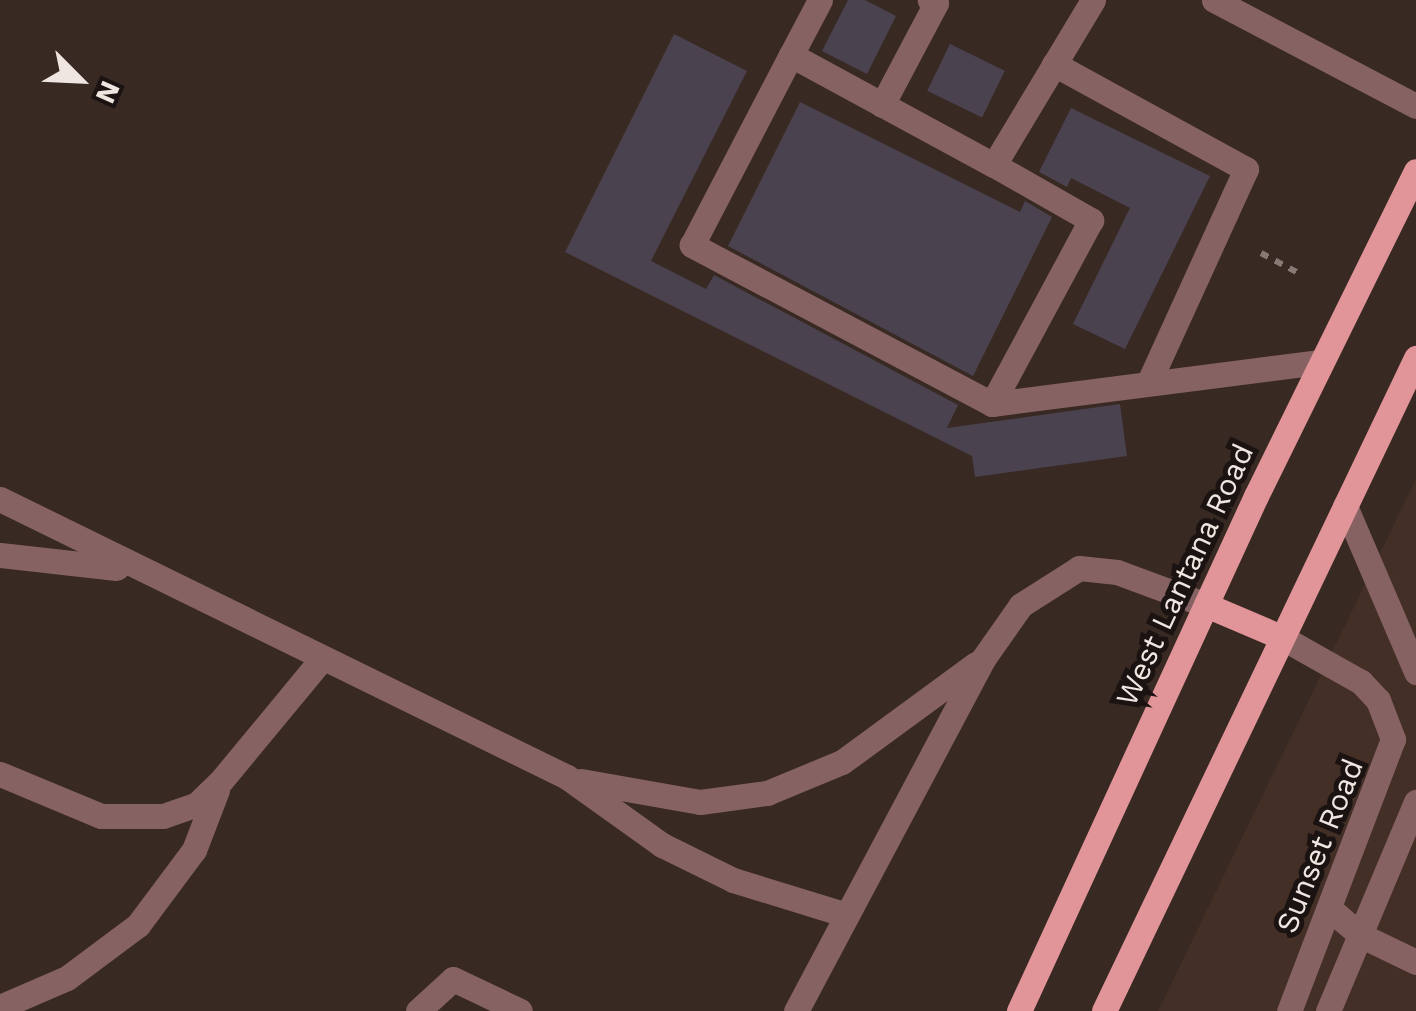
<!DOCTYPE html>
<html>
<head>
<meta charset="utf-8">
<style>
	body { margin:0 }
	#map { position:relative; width:1416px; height:1011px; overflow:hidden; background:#382923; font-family:"Work Sans",sans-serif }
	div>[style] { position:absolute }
	.built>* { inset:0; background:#442f26 }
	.building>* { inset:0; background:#4b424f; transform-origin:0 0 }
	.path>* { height:6px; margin-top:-3px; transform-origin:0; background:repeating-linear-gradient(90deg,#877a75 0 8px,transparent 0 16px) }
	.minor>* { height:25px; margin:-12.5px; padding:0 12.5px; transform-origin:12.5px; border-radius:12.5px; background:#876263 }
	.major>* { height:25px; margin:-12.5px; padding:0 12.5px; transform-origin:12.5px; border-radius:12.5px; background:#e19599 }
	span { translate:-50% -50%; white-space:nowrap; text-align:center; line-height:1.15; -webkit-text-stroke:10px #1a1311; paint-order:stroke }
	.street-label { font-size:30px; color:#f0e6e1 }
	.north { position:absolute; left:30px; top:30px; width:100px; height:100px; -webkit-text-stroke:8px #1a1311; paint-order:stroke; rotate:114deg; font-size:28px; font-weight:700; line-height:40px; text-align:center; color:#f0e6e1 }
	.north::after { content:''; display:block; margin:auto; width:35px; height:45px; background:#f0e6e1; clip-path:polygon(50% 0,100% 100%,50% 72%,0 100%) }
</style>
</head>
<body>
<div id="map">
	<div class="built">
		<i style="clip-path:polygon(1416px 479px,1416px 1011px,1158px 1011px)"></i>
	</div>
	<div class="building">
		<i style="clip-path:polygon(848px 0,865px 0,896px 16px,867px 74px,822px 51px)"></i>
		<i style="clip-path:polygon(674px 34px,747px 71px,651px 261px,706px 289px,714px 275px,958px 405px,947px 428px,1120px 404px,1127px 456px,975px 477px,972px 456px,565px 252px)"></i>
		<i style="left:950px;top:44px;width:61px;height:52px;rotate:26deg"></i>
		<i style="clip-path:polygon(800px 102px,1020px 212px,1025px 201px,1052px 217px,973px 376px,728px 246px)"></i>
		<i style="clip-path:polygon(1071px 108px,1210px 176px,1125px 349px,1073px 324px,1130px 208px,1071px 178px,1067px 187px,1039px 172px)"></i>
	</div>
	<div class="path">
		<i style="left:1261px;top:253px;width:47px;rotate:28.2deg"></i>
	</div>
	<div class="minor">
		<i style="left:1093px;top:0;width:192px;rotate:121deg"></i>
		<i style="left:994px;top:165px;width:112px;rotate:29.6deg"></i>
		<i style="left:1091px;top:220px;width:209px;rotate:118.3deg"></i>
		<i style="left:992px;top:404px;width:331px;rotate:-7.3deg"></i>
		<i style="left:1214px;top:0;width:228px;rotate:27.7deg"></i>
		<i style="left:791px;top:55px;width:62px;rotate:-62.2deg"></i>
		<i style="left:1054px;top:64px;width:219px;rotate:28.7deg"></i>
		<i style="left:1246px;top:169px;width:234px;rotate:114.5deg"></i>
		<i style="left:882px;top:105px;width:115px;rotate:-62.1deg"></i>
		<i style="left:936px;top:3px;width:7px;rotate:-153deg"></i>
		<i style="left:992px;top:404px;width:340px;rotate:-152.1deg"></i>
		<i style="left:692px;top:245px;width:214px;rotate:-62.5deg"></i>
		<i style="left:791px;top:55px;width:231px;rotate:28.5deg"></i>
		<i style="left:0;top:499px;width:631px;rotate:26.12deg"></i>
		<i style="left:567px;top:777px;width:117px;rotate:35.6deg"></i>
		<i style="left:662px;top:845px;width:79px;rotate:26.2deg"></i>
		<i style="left:733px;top:880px;width:119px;rotate:17.1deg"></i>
		<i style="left:1345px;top:506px;width:181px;rotate:66.8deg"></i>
		<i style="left:0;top:555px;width:117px;rotate:6.4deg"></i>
		<i style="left:1281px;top:637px;width:92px;rotate:29.4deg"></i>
		<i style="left:1361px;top:682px;width:25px;rotate:47deg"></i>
		<i style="left:1378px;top:700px;width:42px;rotate:69deg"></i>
		<i style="left:1393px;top:739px;width:291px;rotate:110.9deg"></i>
		<i style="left:0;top:774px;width:109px;rotate:22.6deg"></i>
		<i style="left:101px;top:816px;width:62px"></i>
		<i style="left:163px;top:816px;width:36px;rotate:-19deg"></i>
		<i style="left:197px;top:804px;width:32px;rotate:-44deg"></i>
		<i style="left:220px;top:782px;width:158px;rotate:-50.4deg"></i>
		<i style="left:581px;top:781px;width:121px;rotate:10deg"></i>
		<i style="left:700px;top:802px;width:68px;rotate:-7.7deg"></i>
		<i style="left:767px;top:793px;width:81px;rotate:-22.5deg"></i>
		<i style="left:842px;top:762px;width:166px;rotate:-36.2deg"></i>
		<i style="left:1329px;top:908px;width:41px;rotate:41.1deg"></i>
		<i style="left:1360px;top:935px;width:62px;rotate:25.7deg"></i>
		<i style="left:0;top:1007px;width:73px;rotate:-23.4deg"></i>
		<i style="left:67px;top:978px;width:89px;rotate:-36.7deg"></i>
		<i style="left:138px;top:925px;width:94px;rotate:-53.3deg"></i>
		<i style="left:194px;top:850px;width:64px;rotate:-69deg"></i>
		<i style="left:418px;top:1011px;width:47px;rotate:-42.4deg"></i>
		<i style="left:453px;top:979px;width:74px;rotate:25.5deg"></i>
		<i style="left:796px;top:1011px;width:399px;rotate:-62deg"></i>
		<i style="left:983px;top:659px;width:66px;rotate:-54.9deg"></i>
		<i style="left:1021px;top:605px;width:69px;rotate:-32.5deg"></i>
		<i style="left:1079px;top:568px;width:38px;rotate:6deg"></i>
		<i style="left:1117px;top:572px;width:95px;rotate:20.3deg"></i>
		<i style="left:1328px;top:1011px;width:227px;rotate:-67.2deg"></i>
	</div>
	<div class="major">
		<i style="left:1206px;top:605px;width:82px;rotate:23.1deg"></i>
		<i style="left:1019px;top:1011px;width:567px;rotate:-65.29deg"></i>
		<i style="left:1256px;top:496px;width:362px;rotate:-63.8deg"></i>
		<i style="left:1104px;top:1011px;width:724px;rotate:-64.46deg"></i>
	</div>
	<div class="street-label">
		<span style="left:1185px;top:575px;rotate:-65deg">West Lantana Road</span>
		<span style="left:1320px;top:846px;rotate:-68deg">Sunset Road</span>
	</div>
	<div class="north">N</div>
</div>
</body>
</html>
